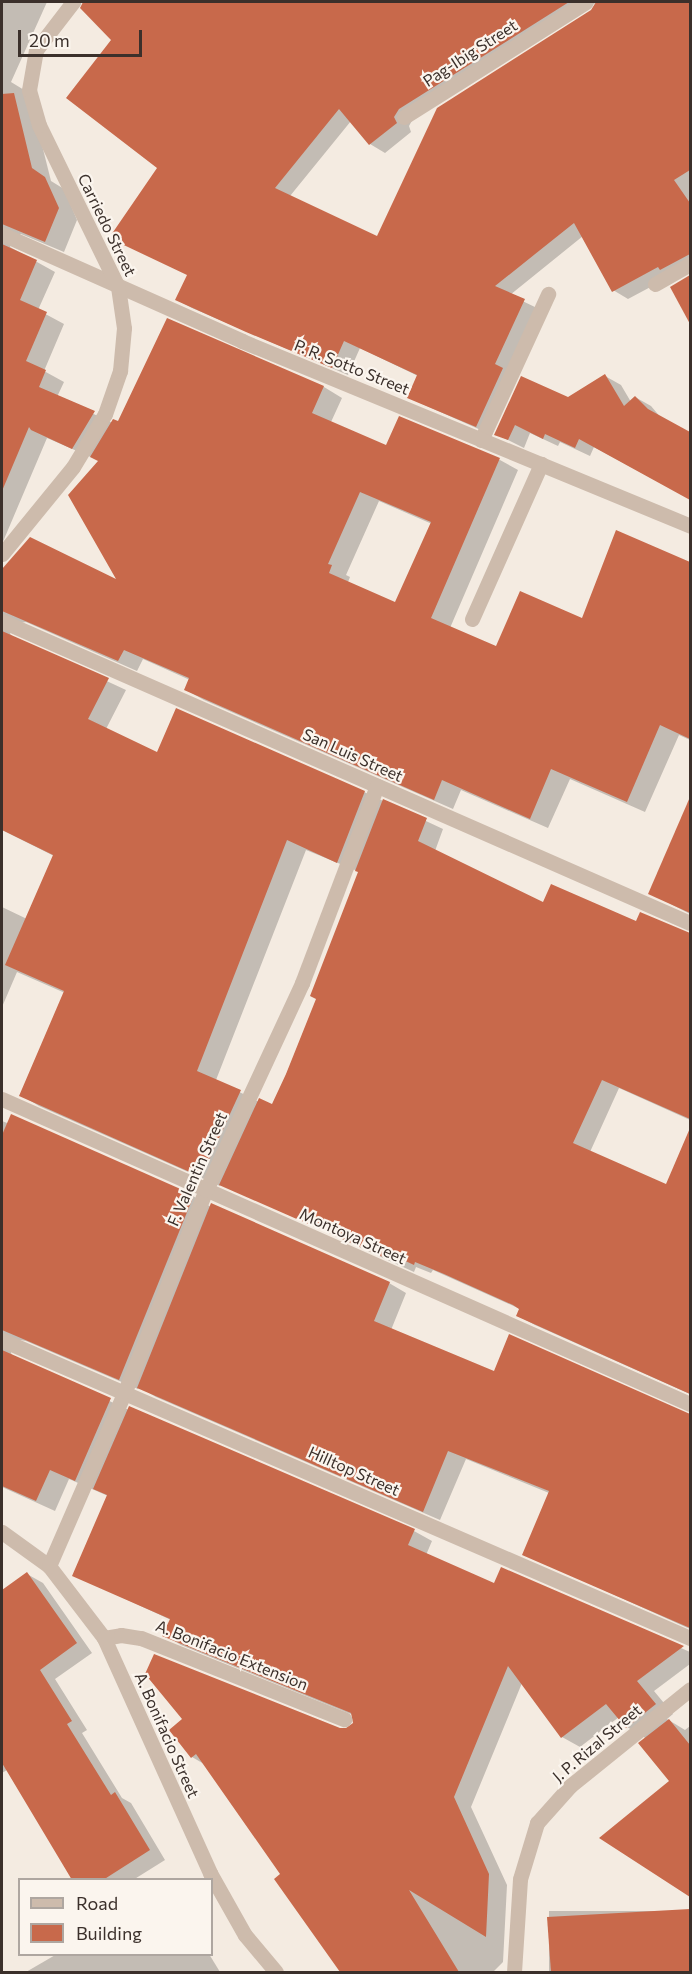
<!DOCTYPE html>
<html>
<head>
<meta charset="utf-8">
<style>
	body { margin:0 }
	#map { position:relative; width:692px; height:1974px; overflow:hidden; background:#f4ebe1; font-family:Commissioner,sans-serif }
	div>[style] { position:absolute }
	.shadow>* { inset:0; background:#0003; transform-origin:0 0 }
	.building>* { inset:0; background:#c8694b }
	.service>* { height:15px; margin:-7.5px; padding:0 7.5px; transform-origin:7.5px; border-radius:7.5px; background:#cdbbac }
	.pedestrian>* { height:15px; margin:-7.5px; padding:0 7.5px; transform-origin:7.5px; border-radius:7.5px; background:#cdbbac }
	.minor>* { height:15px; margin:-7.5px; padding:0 7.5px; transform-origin:7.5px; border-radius:7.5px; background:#cdbbac }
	span { translate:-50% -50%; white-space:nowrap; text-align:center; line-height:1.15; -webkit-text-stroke:4.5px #fbf5ee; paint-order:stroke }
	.street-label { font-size:16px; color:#3b302b }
	.frame { position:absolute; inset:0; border:3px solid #3b302b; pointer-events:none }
	.legend { position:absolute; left:18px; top:1878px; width:195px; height:78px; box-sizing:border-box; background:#fbf5ee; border:2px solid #aea6a0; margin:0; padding:8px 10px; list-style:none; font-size:18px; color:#3b302b }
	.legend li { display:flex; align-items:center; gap:12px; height:30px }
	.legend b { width:30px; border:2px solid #aea6a0 }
	.scale { position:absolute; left:18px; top:30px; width:124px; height:27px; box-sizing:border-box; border:3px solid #3b302b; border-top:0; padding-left:8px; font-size:18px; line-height:21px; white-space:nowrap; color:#3b302b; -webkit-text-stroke:4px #fbf5ee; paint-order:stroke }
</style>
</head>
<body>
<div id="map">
	<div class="shadow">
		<i style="clip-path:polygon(evenodd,2px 2px,47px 2px,11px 82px,29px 93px,51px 181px,64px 189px,77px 220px,64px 252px,21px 234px,12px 240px,10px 247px,55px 272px,38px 310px,64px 324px,44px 371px,64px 382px,57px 397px,113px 423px,119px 423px,167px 320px,324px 387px,342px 398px,331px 422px,387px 447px,400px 418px,500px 460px,518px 470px,450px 628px,497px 648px,583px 620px,617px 532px,690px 563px,690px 740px,679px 735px,645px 812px,570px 779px,548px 828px,461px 790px,453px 809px,204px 700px,186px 690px,190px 680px,143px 659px,137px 671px,26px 622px,14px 624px,10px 634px,14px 638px,126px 690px,106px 729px,158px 754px,364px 792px,443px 829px,435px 851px,544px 904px,637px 923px,641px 914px,690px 934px,690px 1120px,619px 1088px,590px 1152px,667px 1186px,690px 1132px,690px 1394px,535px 1325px,518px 1316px,520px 1309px,433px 1270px,431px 1273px,416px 1267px,414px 1272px,221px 1184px,220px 1186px,39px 1106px,21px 1095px,65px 993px,17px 972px,2px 1007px,2px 907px,27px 919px,54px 856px,2px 830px,2px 574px,30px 539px,119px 582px,100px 461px,47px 438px,2px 544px,2px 2px,379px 501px,432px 524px,396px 604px,348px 582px,350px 577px,346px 575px,379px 501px,2px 2px,306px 850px,360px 872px,318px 999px,273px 1106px,259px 1102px,216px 1080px,306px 850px)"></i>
		<i style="clip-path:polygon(94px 2px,597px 2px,414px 117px,409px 126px,411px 132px,385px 153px,370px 144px,351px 121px,290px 196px,378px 238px,592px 11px,598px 2px,681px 2px,690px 18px,690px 269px,673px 275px,628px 299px,613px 290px,583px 236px,510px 295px,539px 309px,492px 435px,409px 398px,418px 376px,360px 348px,348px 375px,192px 308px,177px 300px,188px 275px,159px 168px,113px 40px,84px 10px)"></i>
		<i style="clip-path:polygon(690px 276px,690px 321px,672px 287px)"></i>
		<i style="clip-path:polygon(605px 376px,621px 385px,631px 402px,635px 397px,651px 406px,662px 419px,690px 434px,690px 499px,594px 447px,590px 456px,560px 442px,558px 446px,530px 433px,524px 448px,496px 434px,568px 399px)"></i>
		<i style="clip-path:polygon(681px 822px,690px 826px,690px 914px,650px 893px)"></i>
		<i style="clip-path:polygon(2px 1121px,193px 1196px,211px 1207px,389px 1283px,406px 1293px,391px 1330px,495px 1373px,690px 1414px,690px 1629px,524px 1554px,549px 1493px,466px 1459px,440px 1520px,156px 1397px,139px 1387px,138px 1389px,26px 1341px,20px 1340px,12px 1346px,11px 1353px,13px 1357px,129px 1410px,130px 1408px,414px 1531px,432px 1541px,426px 1555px,495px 1585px,501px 1569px,690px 1652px,690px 1664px,654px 1691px,673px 1714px,667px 1719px,685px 1730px,690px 1726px,690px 1896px,602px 1838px,671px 1781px,647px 1739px,627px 1727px,619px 1717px,580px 1747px,562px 1737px,522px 1683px,471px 1807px,507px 1885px,503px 1962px,493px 1972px,352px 1972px,325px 1949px,282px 1875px,204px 1764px,192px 1757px,171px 1730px,340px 1730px,351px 1728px,355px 1722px,353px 1715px,181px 1645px,164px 1635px,171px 1620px,91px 1583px,108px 1496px,69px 1479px,55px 1511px,2px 1487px)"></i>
		<i style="clip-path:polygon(27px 1574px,43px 1583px,92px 1653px,55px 1679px,87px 1730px,82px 1733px,122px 1798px,131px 1803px,165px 1860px,133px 1880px,74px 1880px,7px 1770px,2px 1773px,2px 1592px)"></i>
		<i style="left:690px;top:1911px;width:61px;height:141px;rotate:90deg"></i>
		<i style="clip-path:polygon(57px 1954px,209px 1954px,220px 1972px,26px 1972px)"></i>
	</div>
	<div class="building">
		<i style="clip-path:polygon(83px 2px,569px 2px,399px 109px,394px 117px,397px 123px,369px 145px,339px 109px,275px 188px,377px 236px,437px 108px,591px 10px,596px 2px,690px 2px,690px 170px,674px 180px,690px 203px,690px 254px,660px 270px,658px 267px,612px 292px,574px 223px,495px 286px,525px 299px,495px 364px,503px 368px,476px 427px,407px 398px,417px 375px,344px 341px,332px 368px,246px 332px,175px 300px,187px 275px,109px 238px,157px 168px,66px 98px,111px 40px,80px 8px)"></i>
		<i style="clip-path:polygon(14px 93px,32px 168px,45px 177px,59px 208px,45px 242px,2px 224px,2px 94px)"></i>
		<i style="clip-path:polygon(2px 244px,37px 260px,20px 300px,47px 312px,26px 361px,46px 370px,39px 387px,95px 411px,72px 449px,31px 430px,29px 427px,2px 491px)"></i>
		<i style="clip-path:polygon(690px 275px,690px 324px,670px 287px)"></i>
		<i style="clip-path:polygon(evenodd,167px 318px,324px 386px,312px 413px,386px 445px,399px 416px,500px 458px,431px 618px,496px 646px,520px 591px,582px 618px,616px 530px,690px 562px,690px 739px,660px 725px,627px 802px,551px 769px,530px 819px,442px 780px,434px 800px,184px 690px,189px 678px,124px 650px,118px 661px,2px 611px,2px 569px,30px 537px,116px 579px,68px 495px,98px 461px,90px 457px,113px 419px,118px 421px,167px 318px,360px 492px,431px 522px,395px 602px,329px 573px,332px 565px,328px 564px,360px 492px)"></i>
		<i style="clip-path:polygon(605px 374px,624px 406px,635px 396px,648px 409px,690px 432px,690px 500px,579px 439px,575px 448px,545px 434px,543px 439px,515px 425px,508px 440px,494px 435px,521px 376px,568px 397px)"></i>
		<i style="clip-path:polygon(2px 631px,109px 678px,88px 719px,157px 752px,176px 708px,365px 791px,337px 863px,287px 840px,197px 1071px,241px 1090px,201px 1177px,19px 1096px,64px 991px,5px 965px,53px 855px,2px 830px)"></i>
		<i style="clip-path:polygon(690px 797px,690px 913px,648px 894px)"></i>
		<i style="clip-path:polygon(383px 799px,427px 818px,418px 841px,543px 902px,551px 884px,636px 921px,640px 912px,690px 933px,690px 1119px,602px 1080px,573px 1143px,666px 1184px,690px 1128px,690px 1394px,516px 1316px,519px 1309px,513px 1305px,444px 1274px,415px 1262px,414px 1265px,399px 1258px,397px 1263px,219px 1185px,259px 1098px,272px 1104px,286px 1074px,316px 999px,310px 996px,358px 872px,355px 871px)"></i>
		<i style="clip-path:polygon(11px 1114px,194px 1195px,119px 1380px,2px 1330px,2px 1135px)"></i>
		<i style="clip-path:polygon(211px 1203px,390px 1282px,374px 1321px,494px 1371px,509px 1334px,690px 1414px,690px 1628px,522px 1555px,549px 1491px,448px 1451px,423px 1512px,137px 1388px)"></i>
		<i style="clip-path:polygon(2px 1350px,111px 1398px,75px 1481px,50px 1470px,36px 1501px,2px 1486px)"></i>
		<i style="clip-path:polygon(129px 1406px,415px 1529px,408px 1545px,494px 1583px,501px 1567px,684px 1646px,637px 1681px,656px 1704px,626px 1728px,606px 1704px,561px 1738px,508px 1666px,454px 1797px,489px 1874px,486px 1937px,409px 1890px,459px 1972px,340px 1972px,274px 1879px,280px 1874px,196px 1754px,191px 1758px,169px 1730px,182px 1719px,145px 1674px,154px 1654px,340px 1728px,346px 1728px,353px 1723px,351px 1713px,162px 1636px,170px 1619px,72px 1576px,107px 1495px,93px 1489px)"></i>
		<i style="clip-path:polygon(27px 1572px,77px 1643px,40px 1670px,72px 1721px,67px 1724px,111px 1795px,115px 1792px,150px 1850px,103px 1880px,72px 1880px,2px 1763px,2px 1590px)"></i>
		<i style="clip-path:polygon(669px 1719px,690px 1745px,690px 1897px,599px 1838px,669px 1781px,638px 1743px)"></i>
		<i style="clip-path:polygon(690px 1909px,690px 1972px,551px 1972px,547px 1917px)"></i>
	</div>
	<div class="service">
		<i style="left:655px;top:284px;width:40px;rotate:-29.7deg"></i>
		<i style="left:481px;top:440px;width:161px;rotate:-65.3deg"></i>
		<i style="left:472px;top:619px;width:170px;rotate:-66deg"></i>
	</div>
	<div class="pedestrian">
		<i style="left:404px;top:117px;width:215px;rotate:-32.3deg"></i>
	</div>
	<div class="minor">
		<i style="left:2px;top:234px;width:263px;rotate:24deg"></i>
		<i style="left:242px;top:341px;width:485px;rotate:22.4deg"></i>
		<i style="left:2px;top:554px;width:112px;rotate:-50.8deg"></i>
		<i style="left:73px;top:467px;width:62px;rotate:-58.9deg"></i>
		<i style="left:105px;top:414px;width:46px;rotate:-70.8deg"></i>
		<i style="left:120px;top:371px;width:43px;rotate:-84.7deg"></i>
		<i style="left:124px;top:328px;width:41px;rotate:-98.3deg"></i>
		<i style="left:118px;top:287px;width:180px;rotate:-116deg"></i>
		<i style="left:39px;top:125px;width:36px;rotate:-106deg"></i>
		<i style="left:29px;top:90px;width:41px;rotate:-80.1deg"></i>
		<i style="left:36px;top:50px;width:61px;rotate:-52.4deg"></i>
		<i style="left:2px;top:621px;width:751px;rotate:23.7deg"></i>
		<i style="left:2px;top:1099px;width:753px;rotate:23.91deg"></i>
		<i style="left:2px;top:1340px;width:750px;rotate:23.42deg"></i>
		<i style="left:2px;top:1532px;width:58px;rotate:35.9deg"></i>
		<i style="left:49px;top:1566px;width:91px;rotate:52.6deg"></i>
		<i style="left:104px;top:1638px;width:258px;rotate:65.7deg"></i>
		<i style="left:210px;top:1873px;width:71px;rotate:60.6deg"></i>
		<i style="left:245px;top:1935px;width:48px;rotate:50deg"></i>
		<i style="left:49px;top:1566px;width:191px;rotate:-66.5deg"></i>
		<i style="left:125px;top:1391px;width:217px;rotate:-68.1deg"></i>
		<i style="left:206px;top:1190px;width:228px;rotate:-65.1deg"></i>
		<i style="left:302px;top:983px;width:211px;rotate:-69.2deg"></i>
		<i style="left:104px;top:1638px;width:17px;rotate:-10deg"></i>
		<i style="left:121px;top:1635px;width:20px;rotate:9deg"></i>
		<i style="left:141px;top:1638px;width:219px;rotate:21.8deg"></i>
		<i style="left:514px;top:1972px;width:93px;rotate:-86.3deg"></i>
		<i style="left:520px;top:1879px;width:59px;rotate:-73.1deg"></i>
		<i style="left:537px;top:1823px;width:50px;rotate:-48.3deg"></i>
		<i style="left:570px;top:1786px;width:154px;rotate:-38.9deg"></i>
	</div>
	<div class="street-label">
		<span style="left:470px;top:53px;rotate:-33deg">Pag-Ibig Street</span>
		<span style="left:107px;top:225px;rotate:64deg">Carriedo Street</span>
		<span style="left:352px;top:367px;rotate:22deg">P. R. Sotto Street</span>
		<span style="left:353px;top:755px;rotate:24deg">San Luis Street</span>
		<span style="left:197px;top:1169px;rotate:-66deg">F. Valentin Street</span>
		<span style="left:353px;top:1236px;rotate:24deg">Montoya Street</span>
		<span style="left:354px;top:1471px;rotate:24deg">Hilltop Street</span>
		<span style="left:232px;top:1655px;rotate:22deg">A. Bonifacio Extension</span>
		<span style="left:167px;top:1735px;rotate:66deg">A. Bonifacio Street</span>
		<span style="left:597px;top:1743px;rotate:-40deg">J. P. Rizal Street</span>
	</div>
	<div class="frame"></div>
	<ul class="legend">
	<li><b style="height:8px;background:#cdbbac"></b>Road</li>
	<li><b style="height:16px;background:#c8694b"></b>Building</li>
	</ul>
	<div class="scale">20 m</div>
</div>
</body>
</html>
